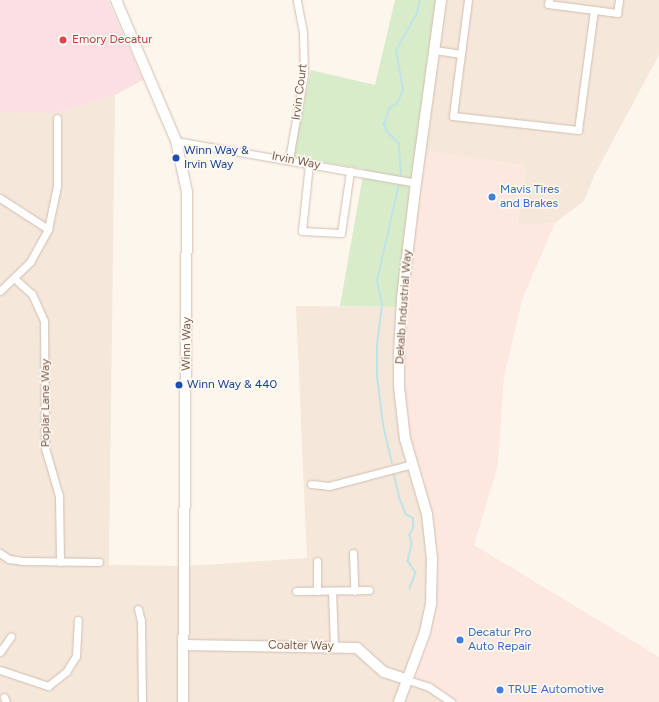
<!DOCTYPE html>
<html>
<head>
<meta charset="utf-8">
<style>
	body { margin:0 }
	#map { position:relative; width:659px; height:702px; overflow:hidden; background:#fdf6ec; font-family:Figtree,sans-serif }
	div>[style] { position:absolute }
	.residential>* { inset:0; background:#f5e8da }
	.commercial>* { inset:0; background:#fde8e0 }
	.medical>* { inset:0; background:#fbdfe3 }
	.green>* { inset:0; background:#d8ecc9 }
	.stream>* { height:1.5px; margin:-0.75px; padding:0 0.75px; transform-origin:0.75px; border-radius:0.75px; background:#bfe3e8 }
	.roads { filter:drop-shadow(0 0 1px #d1beb0) drop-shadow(0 0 1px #d1beb0) }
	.street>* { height:7px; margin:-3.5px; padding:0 3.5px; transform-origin:3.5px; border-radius:3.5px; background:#fff }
	.secondary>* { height:10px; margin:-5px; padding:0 5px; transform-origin:5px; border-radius:5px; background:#fff }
	.dots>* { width:11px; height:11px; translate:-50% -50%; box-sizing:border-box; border:2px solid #fffaf3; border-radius:50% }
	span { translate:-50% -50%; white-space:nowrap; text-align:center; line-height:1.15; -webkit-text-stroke:3px #fffaf3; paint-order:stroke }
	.health-label { font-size:12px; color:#be3a42 }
	.left { translate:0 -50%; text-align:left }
	.street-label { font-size:12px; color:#7a5c4d }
	.transit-label { font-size:12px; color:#164399 }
	.shop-label { font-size:12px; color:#366cbe }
</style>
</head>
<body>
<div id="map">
	<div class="residential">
		<i style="clip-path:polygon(444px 0,659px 0,659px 55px,595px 174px,584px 201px,555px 223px,517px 226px,526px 166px,421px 150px)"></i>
		<i style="clip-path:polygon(115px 95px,109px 565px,187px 566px,307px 558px,296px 306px,403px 307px,415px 491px,426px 534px,454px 702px,0 702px,0 112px,59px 113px)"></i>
	</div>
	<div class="commercial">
		<i style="clip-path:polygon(421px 150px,526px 166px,517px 225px,555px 223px,522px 300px,504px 377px,498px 465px,474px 545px,659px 657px,659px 702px,454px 702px,407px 679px,429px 608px,432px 582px,426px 534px,415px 491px,399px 394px,403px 307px)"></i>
	</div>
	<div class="medical">
		<i style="clip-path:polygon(0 0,108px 0,143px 80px,115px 95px,59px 113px,0 112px)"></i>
	</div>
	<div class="green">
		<i style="clip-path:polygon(395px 0,444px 0,403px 307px,340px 306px,364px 169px,292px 157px,311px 70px,375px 85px)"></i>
	</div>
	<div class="stream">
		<i style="left:401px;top:175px;width:31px;rotate:-94deg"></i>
		<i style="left:399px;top:144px;width:17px;rotate:-135deg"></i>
		<i style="left:387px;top:132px;width:8px;rotate:-113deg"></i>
		<i style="left:384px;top:125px;width:17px;rotate:-73deg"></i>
		<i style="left:389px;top:109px;width:11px;rotate:-38deg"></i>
		<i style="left:398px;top:102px;width:13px;rotate:-67deg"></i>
		<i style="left:403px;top:90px;width:40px;rotate:-100deg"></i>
		<i style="left:396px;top:51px;width:43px;rotate:-61.1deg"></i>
		<i style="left:417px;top:13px;width:13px;rotate:-77deg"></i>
		<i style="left:392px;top:464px;width:40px;rotate:-103deg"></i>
		<i style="left:383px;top:425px;width:49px;rotate:-97deg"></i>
		<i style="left:377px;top:376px;width:31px;rotate:-90deg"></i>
		<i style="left:377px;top:345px;width:40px;rotate:-82.9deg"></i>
		<i style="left:382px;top:305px;width:25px;rotate:-102deg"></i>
		<i style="left:377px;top:281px;width:99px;rotate:-77.2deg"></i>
		<i style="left:394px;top:473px;width:27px;rotate:77deg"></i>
		<i style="left:400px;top:499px;width:16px;rotate:68deg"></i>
		<i style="left:406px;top:514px;width:8px;rotate:30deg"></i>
		<i style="left:413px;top:518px;width:9px;rotate:84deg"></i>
		<i style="left:414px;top:527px;width:9px;rotate:117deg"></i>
		<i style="left:410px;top:535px;width:9px;rotate:77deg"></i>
		<i style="left:412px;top:544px;width:17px;rotate:103deg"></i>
		<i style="left:408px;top:561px;width:14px;rotate:56deg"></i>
		<i style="left:416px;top:573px;width:17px;rotate:111deg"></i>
	</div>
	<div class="roads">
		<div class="street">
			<i style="left:468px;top:0;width:117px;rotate:97.4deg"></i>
			<i style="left:453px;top:116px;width:126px;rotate:6.4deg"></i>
			<i style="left:578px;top:130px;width:121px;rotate:-82.4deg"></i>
			<i style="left:549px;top:0;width:4px;rotate:104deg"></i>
			<i style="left:548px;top:4px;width:70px;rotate:7.4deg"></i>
			<i style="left:617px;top:13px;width:13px;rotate:-81deg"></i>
			<i style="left:435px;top:50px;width:26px;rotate:9deg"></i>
			<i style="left:176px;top:141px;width:244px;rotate:9.9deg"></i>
			<i style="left:289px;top:159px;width:86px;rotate:-80deg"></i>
			<i style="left:304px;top:74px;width:42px;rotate:-91.4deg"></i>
			<i style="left:303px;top:32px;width:33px;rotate:-101deg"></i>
			<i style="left:309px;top:164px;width:67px;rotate:96deg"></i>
			<i style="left:302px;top:231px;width:39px;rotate:3deg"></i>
			<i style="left:341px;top:233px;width:63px;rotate:-81.7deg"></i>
			<i style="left:0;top:198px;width:57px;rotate:32.9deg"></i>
			<i style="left:14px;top:278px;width:24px;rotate:42deg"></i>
			<i style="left:32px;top:294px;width:30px;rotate:66deg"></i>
			<i style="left:44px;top:321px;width:127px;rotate:89.5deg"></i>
			<i style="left:45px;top:448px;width:50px;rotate:73.7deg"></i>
			<i style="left:59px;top:496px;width:66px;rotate:89.1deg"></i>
			<i style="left:0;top:291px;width:42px;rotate:-44deg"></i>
			<i style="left:30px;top:262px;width:38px;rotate:-61deg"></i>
			<i style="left:48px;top:229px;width:44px;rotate:-78.2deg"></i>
			<i style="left:57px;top:186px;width:68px;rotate:-90deg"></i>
			<i style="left:311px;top:484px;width:18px;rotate:6deg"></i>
			<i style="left:329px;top:486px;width:86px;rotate:-14.8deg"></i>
			<i style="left:0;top:553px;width:11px;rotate:34deg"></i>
			<i style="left:9px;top:559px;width:14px;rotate:8deg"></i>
			<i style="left:23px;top:561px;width:76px;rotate:0.8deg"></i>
			<i style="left:353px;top:553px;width:38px;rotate:88deg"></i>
			<i style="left:317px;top:561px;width:30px;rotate:90deg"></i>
			<i style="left:296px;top:591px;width:73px;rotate:-0.8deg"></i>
			<i style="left:332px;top:591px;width:55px;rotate:87.9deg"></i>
			<i style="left:138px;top:609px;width:12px;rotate:76deg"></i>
			<i style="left:141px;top:621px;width:81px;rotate:89.3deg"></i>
			<i style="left:0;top:652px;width:19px;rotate:-55deg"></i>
			<i style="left:0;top:670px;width:51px;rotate:18.4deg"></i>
			<i style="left:48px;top:686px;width:23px;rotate:-38deg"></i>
			<i style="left:66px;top:672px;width:19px;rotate:-58deg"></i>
			<i style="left:76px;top:656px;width:36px;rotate:-87deg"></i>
			<i style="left:408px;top:680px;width:22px;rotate:18deg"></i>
			<i style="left:429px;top:687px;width:27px;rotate:34deg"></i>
			<i style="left:4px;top:697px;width:5px;rotate:68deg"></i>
		</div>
		<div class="secondary">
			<i style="left:116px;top:0;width:153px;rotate:66.9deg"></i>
			<i style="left:176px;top:141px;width:52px;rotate:77.8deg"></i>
			<i style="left:187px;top:192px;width:510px;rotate:90.45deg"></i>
			<i style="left:184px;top:645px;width:173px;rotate:1deg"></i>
			<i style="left:357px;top:648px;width:36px;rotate:42deg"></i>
			<i style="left:384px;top:672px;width:25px;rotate:18deg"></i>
			<i style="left:399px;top:702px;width:75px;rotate:-69.6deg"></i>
			<i style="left:425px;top:632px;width:30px;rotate:-78deg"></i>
			<i style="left:431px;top:603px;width:44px;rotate:-88.7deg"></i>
			<i style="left:432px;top:559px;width:45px;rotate:-96.3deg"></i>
			<i style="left:427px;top:514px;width:78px;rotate:-106.3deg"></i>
			<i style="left:405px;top:439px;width:53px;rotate:-96.5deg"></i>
			<i style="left:399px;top:386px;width:32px;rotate:-90deg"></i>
			<i style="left:399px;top:354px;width:56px;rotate:-86.9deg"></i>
			<i style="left:402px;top:298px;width:116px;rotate:-83.1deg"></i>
			<i style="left:416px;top:183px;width:185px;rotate:-82.2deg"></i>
		</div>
	</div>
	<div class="dots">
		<i style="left:63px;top:40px;background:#e0444e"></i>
		<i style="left:176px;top:158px;background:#1a4fb4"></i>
		<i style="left:492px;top:197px;background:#3f7fe0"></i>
		<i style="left:179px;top:385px;background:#1a4fb4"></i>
		<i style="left:460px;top:640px;background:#3f7fe0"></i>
		<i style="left:500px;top:690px;background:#3f7fe0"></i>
	</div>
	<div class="health-label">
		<span class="left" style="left:72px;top:40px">Emory Decatur</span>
	</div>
	<div class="street-label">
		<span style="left:300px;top:92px;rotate:-83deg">Irvin Court</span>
		<span style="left:296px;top:161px;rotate:11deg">Irvin Way</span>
		<span style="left:404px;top:307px;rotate:-86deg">Dekalb Industrial Way</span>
		<span style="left:187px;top:344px;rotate:-89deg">Winn Way</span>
		<span style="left:46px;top:403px;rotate:-90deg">Poplar Lane Way</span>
		<span style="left:301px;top:646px;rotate:1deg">Coalter Way</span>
	</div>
	<div class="transit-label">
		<span class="left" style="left:184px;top:158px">Winn Way &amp;<br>Irvin Way</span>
		<span class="left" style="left:187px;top:385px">Winn Way &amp; 440</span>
	</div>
	<div class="shop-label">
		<span class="left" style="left:500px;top:197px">Mavis Tires<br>and Brakes</span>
		<span class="left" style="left:468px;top:640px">Decatur Pro<br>Auto Repair</span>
		<span class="left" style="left:508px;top:690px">TRUE Automotive</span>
	</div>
</div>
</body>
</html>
